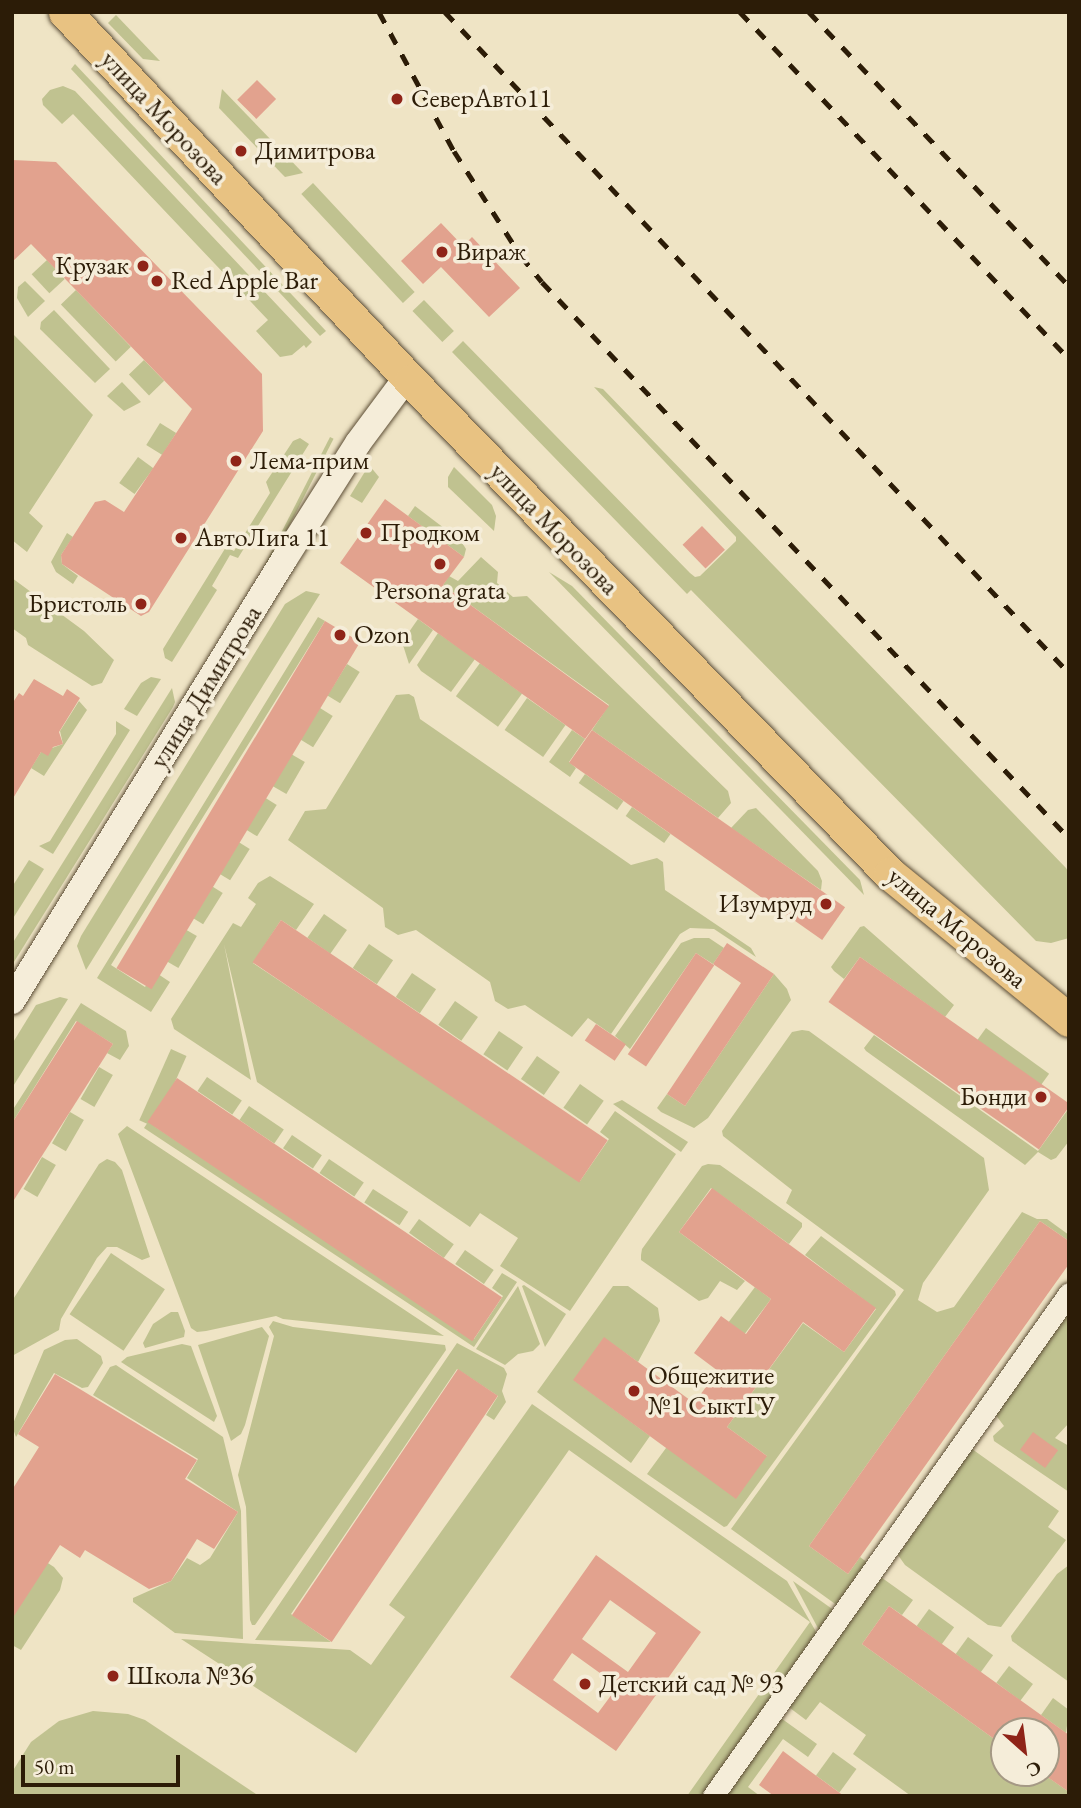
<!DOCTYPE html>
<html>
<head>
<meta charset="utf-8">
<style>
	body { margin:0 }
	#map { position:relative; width:1081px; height:1808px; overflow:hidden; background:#efe4c5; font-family:"EB Garamond",serif }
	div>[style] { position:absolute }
	.green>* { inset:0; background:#c0c290; transform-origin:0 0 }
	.building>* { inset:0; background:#e2a28e; transform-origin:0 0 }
	.roads { filter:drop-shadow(0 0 2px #5d4e36) drop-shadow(0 0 2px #5d4e36) }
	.minor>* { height:21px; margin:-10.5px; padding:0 10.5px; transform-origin:10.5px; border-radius:10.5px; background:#f5edd9 }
	.tertiary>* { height:26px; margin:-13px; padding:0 13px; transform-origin:13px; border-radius:13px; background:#f5edd9 }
	.primary>* { height:33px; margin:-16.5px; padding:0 16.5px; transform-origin:16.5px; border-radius:16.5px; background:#e8c282 }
	.rail>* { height:5px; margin-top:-2.5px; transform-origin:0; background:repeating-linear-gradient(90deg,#2c1c07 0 12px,transparent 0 24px) }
	.dots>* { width:19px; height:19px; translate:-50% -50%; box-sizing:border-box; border:4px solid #f5edd9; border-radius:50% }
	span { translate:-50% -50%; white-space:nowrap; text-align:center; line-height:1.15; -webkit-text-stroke:7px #f5edd9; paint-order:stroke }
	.poi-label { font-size:26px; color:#2c1c07 }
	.left { translate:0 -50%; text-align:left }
	.right { translate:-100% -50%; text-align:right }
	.street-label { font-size:26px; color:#2c1c07 }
	.frame { position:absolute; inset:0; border:14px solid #2c1c07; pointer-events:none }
	.north { position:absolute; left:990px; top:1717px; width:70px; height:70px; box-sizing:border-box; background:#f5edd9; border:2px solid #a59985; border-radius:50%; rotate:152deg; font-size:19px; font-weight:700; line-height:28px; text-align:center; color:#2c1c07 }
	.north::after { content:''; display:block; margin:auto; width:24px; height:32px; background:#8f2418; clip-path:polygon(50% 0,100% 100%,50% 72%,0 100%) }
	.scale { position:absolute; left:21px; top:1755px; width:159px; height:32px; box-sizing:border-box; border:4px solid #2c1c07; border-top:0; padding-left:9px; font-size:21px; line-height:24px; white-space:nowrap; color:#2c1c07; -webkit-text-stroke:5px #f5edd9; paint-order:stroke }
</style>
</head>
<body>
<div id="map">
	<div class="green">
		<i style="clip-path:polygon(116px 15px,160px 61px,143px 59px,108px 23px)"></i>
		<i style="clip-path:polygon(75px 64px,326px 331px,320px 336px,71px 69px)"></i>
		<i style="clip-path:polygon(63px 86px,75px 91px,312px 342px,306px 348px,304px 345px,292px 355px,280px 357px,256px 331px,268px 320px,73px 114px,62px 124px,43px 105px,42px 99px,50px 90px)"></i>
		<i style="clip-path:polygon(222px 89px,303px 173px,285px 177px,282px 174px,219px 108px)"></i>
		<i style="left:313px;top:183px;width:149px;height:16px;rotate:47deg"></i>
		<i style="left:47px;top:260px;width:26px;height:21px;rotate:47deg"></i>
		<i style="clip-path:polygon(25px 281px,45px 301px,28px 317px,17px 298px,18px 287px)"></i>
		<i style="left:76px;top:290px;width:79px;height:21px;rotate:46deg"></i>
		<i style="left:424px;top:300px;width:43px;height:16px;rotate:46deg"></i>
		<i style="clip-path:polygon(54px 310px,110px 369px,95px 383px,40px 329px,41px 322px)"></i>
		<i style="clip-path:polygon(14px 335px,93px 415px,29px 513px,43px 526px,27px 552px,12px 540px)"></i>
		<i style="clip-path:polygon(463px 341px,690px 573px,695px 577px,700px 576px,736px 541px,736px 537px,594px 387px,603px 389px,1066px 868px,1069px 873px,1069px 938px,1051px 943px,1036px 941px,691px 590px,687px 594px,452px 352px)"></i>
		<i style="left:144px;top:360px;width:29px;height:21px;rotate:46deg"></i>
		<i style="clip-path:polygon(122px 382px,141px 402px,124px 411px,107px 396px)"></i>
		<i style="left:160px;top:423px;width:19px;height:26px;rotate:32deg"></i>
		<i style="left:330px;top:437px;width:4px;height:148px;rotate:27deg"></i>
		<i style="clip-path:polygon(300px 438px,309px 444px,238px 558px,230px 555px,212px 586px,217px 590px,172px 662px,165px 658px,163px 649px,226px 547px,234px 551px,270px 493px,266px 482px,293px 441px)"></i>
		<i style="left:138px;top:457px;width:19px;height:32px;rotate:36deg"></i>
		<i style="clip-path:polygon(369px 465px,379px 477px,362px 503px,350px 496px)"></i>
		<i style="clip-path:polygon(454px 467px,492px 505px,496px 516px,494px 531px,448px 487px,448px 477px)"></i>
		<i style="clip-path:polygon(415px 506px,461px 541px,466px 549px,464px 557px,408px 516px)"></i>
		<i style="clip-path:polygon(67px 533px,73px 537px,61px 555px,62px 564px,78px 576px,73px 584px,56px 572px,51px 562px)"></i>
		<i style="clip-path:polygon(481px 557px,498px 572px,497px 583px,513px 597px,527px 596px,728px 791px,731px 803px,718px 818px,592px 730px,609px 705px,443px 585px,449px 576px,458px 581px)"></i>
		<i style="clip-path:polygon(549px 572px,572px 586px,860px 880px,864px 895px)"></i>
		<i style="clip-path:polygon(12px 578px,84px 631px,114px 660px,102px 683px,92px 686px,28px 645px,26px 638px,12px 628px)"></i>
		<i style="clip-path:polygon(306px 591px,320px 594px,86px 970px,77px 946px,81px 936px,285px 604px)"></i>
		<i style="clip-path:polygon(318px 617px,325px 621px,111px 965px,145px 987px,155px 972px,170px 982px,151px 1012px,97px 978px)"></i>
		<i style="clip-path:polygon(418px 619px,433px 630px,409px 664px,402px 642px)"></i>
		<i style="clip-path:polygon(438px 633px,475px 659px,451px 692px,421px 671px,417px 665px)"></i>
		<i style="left:480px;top:663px;width:52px;height:41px;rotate:36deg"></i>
		<i style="left:347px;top:664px;width:15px;height:37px;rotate:32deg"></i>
		<i style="clip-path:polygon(151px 677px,161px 679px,137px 716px,124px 709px,141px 683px)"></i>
		<i style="clip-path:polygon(172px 688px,175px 702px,173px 707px,12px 965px,12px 944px)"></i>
		<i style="clip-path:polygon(409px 694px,414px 697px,420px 719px,631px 865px,657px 858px,663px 862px,665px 890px,751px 948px,756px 957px,714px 929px,690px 928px,680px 934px,611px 1034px,588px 1018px,572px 1037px,525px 1005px,508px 1009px,495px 1001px,490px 982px,416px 930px,398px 935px,385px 927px,383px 908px,288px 840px,305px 811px,326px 809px,396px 695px)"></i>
		<i style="left:527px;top:698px;width:47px;height:39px;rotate:35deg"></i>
		<i style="clip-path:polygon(79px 701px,87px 710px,44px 776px,31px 768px,41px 752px,63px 744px,60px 731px)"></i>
		<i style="left:320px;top:708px;width:15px;height:37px;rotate:32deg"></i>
		<i style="clip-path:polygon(116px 721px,130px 730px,53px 854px,39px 846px,50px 841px,116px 734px)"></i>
		<i style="clip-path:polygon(572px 730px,585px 739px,569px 762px,576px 768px,570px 777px,549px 762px)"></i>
		<i style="left:291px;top:754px;width:16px;height:37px;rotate:30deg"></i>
		<i style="left:585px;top:774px;width:47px;height:11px;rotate:35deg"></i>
		<i style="left:264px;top:797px;width:15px;height:37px;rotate:32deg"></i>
		<i style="left:632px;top:807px;width:47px;height:11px;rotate:35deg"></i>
		<i style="clip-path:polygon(756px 808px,818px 871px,822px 881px,821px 890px,731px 828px,748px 810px)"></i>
		<i style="left:237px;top:841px;width:15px;height:37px;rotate:32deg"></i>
		<i style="clip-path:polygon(29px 860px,44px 869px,12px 920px,12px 887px)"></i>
		<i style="clip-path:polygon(270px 876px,314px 904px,296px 930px,281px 920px,253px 963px,580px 1181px,609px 1139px,600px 1132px,615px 1111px,676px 1154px,570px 1311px,500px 1266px,518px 1238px,480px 1213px,470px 1227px,257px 1082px,224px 944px,251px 1080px,174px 1029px,171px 1019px,233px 923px,241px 927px,256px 904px,248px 898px,258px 883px)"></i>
		<i style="left:210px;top:885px;width:15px;height:37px;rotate:32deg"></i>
		<i style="left:324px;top:914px;width:28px;height:29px;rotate:35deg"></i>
		<i style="clip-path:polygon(864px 926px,954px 1005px,945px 1017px,860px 957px,844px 979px,834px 971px,831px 967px,860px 927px)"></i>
		<i style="left:183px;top:928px;width:16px;height:37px;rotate:30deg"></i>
		<i style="clip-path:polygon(694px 938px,709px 938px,724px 948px,713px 964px,696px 953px,630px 1049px,615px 1036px,681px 943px)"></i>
		<i style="left:369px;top:944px;width:29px;height:29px;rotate:34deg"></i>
		<i style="left:412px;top:973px;width:29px;height:29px;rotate:34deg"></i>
		<i style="clip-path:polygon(774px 974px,787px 989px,791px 1000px,708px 1118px,694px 1128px,661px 1112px,657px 1108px,667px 1094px,685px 1106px)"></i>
		<i style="clip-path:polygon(60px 997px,68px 999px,12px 1088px,12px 1044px,36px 1005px)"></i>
		<i style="left:455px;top:1001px;width:28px;height:29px;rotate:35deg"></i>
		<i style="clip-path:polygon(81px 1003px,126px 1031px,129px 1046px,120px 1060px,107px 1053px,113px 1044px,76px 1021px,12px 1123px,12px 1111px)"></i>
		<i style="left:986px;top:1028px;width:78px;height:15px;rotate:36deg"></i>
		<i style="clip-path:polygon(802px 1030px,809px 1031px,984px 1158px,989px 1190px,923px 1283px,918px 1300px,937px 1312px,954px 1307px,1022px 1212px,1037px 1219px,1047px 1219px,1069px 1235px,1069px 1241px,1040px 1221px,809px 1546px,848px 1574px,860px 1557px,868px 1563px,838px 1606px,731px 1529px,904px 1290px,786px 1203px,792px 1190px,723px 1136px,722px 1131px,792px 1032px)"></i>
		<i style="left:499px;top:1031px;width:29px;height:28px;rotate:34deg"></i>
		<i style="clip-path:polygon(874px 1035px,1038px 1151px,1069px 1108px,1069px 1141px,1056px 1158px,1051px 1160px,1038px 1152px,1025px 1165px,866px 1051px,864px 1048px)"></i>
		<i style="left:171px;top:1049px;width:17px;height:78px;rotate:24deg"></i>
		<i style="left:537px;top:1056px;width:28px;height:28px;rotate:35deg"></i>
		<i style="left:99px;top:1067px;width:16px;height:37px;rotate:30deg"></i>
		<i style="left:207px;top:1077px;width:42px;height:17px;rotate:34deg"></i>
		<i style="left:580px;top:1084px;width:29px;height:29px;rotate:35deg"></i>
		<i style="clip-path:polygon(622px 1100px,688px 1142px,681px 1152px,613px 1104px)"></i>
		<i style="left:249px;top:1106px;width:42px;height:17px;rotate:34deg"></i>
		<i style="left:70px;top:1112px;width:16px;height:36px;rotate:30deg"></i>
		<i style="clip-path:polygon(148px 1122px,474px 1339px,503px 1296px,492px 1288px,502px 1273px,517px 1282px,474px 1347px,144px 1128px)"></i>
		<i style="clip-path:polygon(127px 1126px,444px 1336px,283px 1319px,276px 1316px,206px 1331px,197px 1332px,191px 1328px,118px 1134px)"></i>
		<i style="left:292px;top:1135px;width:36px;height:16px;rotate:34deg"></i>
		<i style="left:42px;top:1157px;width:16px;height:37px;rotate:30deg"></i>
		<i style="clip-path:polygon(107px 1159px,115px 1162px,122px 1170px,150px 1257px,142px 1260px,117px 1247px,107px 1247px,97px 1258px,61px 1319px,59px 1330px,12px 1356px,12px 1301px,99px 1164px)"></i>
		<i style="left:329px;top:1159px;width:42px;height:17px;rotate:34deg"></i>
		<i style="clip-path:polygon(708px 1164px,720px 1165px,802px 1223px,802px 1227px,789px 1244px,711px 1188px,679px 1232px,745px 1281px,737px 1290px,720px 1281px,708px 1298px,699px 1301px,641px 1260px,641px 1255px,642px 1249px,702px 1166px)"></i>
		<i style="left:373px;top:1189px;width:42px;height:16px;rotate:33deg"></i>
		<i style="left:419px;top:1219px;width:43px;height:17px;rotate:36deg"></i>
		<i style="clip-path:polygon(821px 1236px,895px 1291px,896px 1295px,727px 1526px,724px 1527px,647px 1474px,666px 1448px,767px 1456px,727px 1427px,803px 1323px,844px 1352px,876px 1309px,805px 1255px)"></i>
		<i style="left:465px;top:1250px;width:35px;height:17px;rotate:35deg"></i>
		<i style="left:111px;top:1253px;width:65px;height:74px;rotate:34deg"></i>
		<i style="clip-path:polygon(524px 1285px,566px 1314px,545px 1347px,522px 1286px)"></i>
		<i style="clip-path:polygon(518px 1286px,540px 1344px,533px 1351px,518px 1354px,505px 1365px,476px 1349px)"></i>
		<i style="clip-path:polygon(613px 1286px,628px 1286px,658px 1308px,660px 1321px,638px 1362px,604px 1338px,574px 1380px,650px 1436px,631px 1463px,537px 1392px)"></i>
		<i style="left:755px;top:1287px;width:20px;height:44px;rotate:37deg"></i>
		<i style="clip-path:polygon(1069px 1309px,1069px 1423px,1055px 1438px,1069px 1446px,1069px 1492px,994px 1441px,993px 1436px,1004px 1426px,995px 1414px)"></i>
		<i style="clip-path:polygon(171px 1312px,178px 1312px,185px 1331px,184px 1337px,145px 1348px,143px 1343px,153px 1324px)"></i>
		<i style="clip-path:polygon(273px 1321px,293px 1327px,445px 1345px,446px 1350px,255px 1625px,252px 1625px,250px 1620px,246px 1507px,238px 1475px,274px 1336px,269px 1327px)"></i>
		<i style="clip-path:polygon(262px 1327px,269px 1336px,245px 1425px,241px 1434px,231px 1441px,198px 1345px)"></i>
		<i style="clip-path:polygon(77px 1339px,101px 1356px,103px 1363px,88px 1387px,82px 1388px,54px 1373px,16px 1437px,12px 1426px,44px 1350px,65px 1340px)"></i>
		<i style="clip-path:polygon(457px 1343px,504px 1368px,507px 1374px,502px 1391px,506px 1402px,494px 1420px,486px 1415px,498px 1396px,457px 1369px,291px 1614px,331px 1642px,255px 1640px)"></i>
		<i style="clip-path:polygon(182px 1344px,191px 1346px,217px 1416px,214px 1422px,121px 1362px,127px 1357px)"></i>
		<i style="clip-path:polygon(116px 1365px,223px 1437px,241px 1511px,243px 1639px,175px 1633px,133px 1602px,133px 1598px,171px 1581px,187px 1558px,200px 1565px,210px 1558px,238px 1512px,187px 1478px,198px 1459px,93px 1395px,110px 1367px)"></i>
		<i style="clip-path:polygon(532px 1404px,787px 1581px,815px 1630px,817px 1636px,702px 1796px,687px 1796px,810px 1622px,569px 1450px,356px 1753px,181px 1639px,350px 1650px,371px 1665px,405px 1617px,389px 1605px)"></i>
		<i style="clip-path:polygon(972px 1449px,1059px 1511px,1048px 1527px,1066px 1540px,1001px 1627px,988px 1625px,905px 1565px,898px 1555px)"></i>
		<i style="clip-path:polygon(12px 1540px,54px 1567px,63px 1578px,60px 1590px,21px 1650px,12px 1645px)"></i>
		<i style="clip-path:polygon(1069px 1565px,1069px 1682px,1012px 1641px,1011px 1636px,1057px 1574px)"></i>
		<i style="clip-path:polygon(878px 1575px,913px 1600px,902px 1615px,889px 1606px,862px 1644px,1004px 1746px,1004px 1773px,1042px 1773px,1069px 1792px,1069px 1796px,911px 1796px,853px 1754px,866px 1735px,820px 1702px,806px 1720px,790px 1708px,789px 1704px)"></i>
		<i style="clip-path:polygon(793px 1581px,835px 1611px,820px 1632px)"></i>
		<i style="left:929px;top:1609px;width:31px;height:21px;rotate:36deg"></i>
		<i style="left:968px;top:1637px;width:31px;height:21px;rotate:36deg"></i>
		<i style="left:1009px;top:1666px;width:30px;height:21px;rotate:37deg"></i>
		<i style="clip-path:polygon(1053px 1698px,1069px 1710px,1066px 1733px,1041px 1715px)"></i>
		<i style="clip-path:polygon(93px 1711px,128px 1714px,145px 1720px,259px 1796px,12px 1796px,12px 1772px,31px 1742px,59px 1721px)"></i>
		<i style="clip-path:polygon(778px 1716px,817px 1744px,808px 1757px,783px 1739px,748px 1787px,760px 1796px,722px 1796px)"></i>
		<i style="left:833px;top:1752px;width:29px;height:29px;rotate:36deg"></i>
	</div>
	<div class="building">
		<i style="left:257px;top:80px;width:27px;height:28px;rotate:45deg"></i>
		<i style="clip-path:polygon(12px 160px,56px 162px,262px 374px,263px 431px,149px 612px,141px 616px,62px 564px,61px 555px,95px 502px,105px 500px,124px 512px,192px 409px,31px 244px,12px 262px)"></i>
		<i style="clip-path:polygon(441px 223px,463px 246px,472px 237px,520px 288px,489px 317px,441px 267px,423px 284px,401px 261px)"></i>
		<i style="clip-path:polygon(385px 499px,464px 557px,443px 585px,609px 706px,585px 739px,340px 563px)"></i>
		<i style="left:702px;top:526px;width:33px;height:27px;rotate:46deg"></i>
		<i style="left:325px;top:621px;width:41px;height:405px;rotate:31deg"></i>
		<i style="clip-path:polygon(34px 679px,63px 696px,67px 689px,80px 698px,59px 732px,63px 744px,53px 747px,48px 756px,41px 752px,12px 800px,12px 704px,19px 693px,23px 696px)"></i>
		<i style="left:592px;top:730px;width:309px;height:40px;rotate:35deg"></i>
		<i style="left:281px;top:920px;width:394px;height:51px;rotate:34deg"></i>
		<i style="clip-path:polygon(727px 943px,774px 974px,685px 1106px,667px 1094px,741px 983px,713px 964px)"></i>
		<i style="left:696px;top:953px;width:22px;height:122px;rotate:34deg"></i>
		<i style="left:860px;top:957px;width:257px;height:55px;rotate:35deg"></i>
		<i style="clip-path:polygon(77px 1021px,113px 1044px,12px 1203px,12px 1123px)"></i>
		<i style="left:596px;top:1024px;width:36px;height:20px;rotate:34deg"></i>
		<i style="left:177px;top:1078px;width:392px;height:53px;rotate:34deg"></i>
		<i style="clip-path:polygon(712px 1188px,876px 1308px,844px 1352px,803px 1322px,727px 1427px,767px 1456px,736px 1499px,573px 1380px,604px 1337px,694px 1403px,718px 1371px,694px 1353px,721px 1316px,746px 1334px,771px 1299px,679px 1232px)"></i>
		<i style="clip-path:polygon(1040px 1221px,1069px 1241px,1069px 1264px,848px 1574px,809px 1546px)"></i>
		<i style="left:458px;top:1369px;width:48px;height:297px;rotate:34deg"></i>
		<i style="clip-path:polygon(55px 1374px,197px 1460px,185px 1479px,238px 1512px,214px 1549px,197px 1539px,171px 1581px,149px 1589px,85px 1550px,80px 1558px,60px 1545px,12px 1619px,12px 1490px,39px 1447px,18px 1434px)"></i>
		<i style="left:1033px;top:1432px;width:31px;height:22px;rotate:36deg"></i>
		<i style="clip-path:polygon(evenodd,596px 1555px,701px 1632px,616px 1751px,510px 1677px,596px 1555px,610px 1600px,656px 1633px,628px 1672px,582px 1639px,610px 1600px,596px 1555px,572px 1653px,618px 1686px,598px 1713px,553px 1680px,572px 1653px)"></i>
		<i style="clip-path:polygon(889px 1606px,1069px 1735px,1069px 1792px,1046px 1776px,1046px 1731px,1004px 1731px,1004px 1746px,862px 1644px)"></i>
		<i style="clip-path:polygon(783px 1751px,807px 1769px,844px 1796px,774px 1796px,759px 1785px)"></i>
	</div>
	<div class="roads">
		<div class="minor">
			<i style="left:713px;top:1796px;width:616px;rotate:-54.71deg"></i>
		</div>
		<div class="tertiary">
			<i style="left:12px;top:1001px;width:520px;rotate:-58.36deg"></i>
			<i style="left:285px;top:558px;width:136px;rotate:-57.6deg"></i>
			<i style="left:358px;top:443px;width:82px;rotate:-53.4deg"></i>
		</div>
		<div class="primary">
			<i style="left:65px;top:12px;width:506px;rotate:46.84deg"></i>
			<i style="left:411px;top:381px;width:687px;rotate:45.83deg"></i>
			<i style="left:890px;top:874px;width:231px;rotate:39.2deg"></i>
		</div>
	</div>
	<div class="rail">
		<i style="left:379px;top:12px;width:158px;rotate:61.7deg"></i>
		<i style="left:454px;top:151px;width:125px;rotate:57.5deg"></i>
		<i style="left:521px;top:256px;width:33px;rotate:51deg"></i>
		<i style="left:542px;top:282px;width:766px;rotate:46.53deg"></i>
		<i style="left:445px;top:12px;width:909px;rotate:46.65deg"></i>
		<i style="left:740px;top:12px;width:478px;rotate:46.5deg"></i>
		<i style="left:809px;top:12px;width:378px;rotate:46.5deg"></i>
	</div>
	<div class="dots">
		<i style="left:397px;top:99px;background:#8f2418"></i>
		<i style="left:241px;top:151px;background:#8f2418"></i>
		<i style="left:442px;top:252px;background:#8f2418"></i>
		<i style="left:143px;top:266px;background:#8f2418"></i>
		<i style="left:157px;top:281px;background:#8f2418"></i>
		<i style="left:236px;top:461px;background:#8f2418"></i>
		<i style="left:366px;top:533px;background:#8f2418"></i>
		<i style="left:181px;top:538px;background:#8f2418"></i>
		<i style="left:440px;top:564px;background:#8f2418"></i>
		<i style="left:141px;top:604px;background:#8f2418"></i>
		<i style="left:340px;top:635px;background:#8f2418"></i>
		<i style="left:826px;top:904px;background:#8f2418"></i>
		<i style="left:1041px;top:1097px;background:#8f2418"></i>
		<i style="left:634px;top:1391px;background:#8f2418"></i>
		<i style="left:113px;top:1676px;background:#8f2418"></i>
		<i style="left:585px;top:1684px;background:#8f2418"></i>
	</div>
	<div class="poi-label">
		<span class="left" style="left:411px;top:99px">СеверАвто11</span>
		<span class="left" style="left:255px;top:151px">Димитрова</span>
		<span class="left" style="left:456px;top:252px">Вираж</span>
		<span class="right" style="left:129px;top:266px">Крузак</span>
		<span class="left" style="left:171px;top:281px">Red Apple Bar</span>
		<span class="left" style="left:250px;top:461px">Лема-прим</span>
		<span class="left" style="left:380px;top:533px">Продком</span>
		<span class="left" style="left:195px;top:538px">АвтоЛига 11</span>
		<span style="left:440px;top:591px">Persona grata</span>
		<span class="right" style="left:127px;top:604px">Бристоль</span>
		<span class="left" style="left:354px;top:635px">Ozon</span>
		<span class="right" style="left:812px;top:904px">Изумруд</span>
		<span class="right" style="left:1027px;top:1097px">Бонди</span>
		<span class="left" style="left:648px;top:1391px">Общежитие<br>№1 СыктГУ</span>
		<span class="left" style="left:127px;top:1676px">Школа №36</span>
		<span class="left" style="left:599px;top:1684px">Детский сад № 93</span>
	</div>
	<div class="street-label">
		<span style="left:164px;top:118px;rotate:47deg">улица Морозова</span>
		<span style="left:554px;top:529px;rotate:46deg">улица Морозова</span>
		<span style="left:206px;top:687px;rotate:-58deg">улица Димитрова</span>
		<span style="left:957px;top:928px;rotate:40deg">улица Морозова</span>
	</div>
	<div class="frame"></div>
	<div class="north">С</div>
	<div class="scale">50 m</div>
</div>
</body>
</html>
